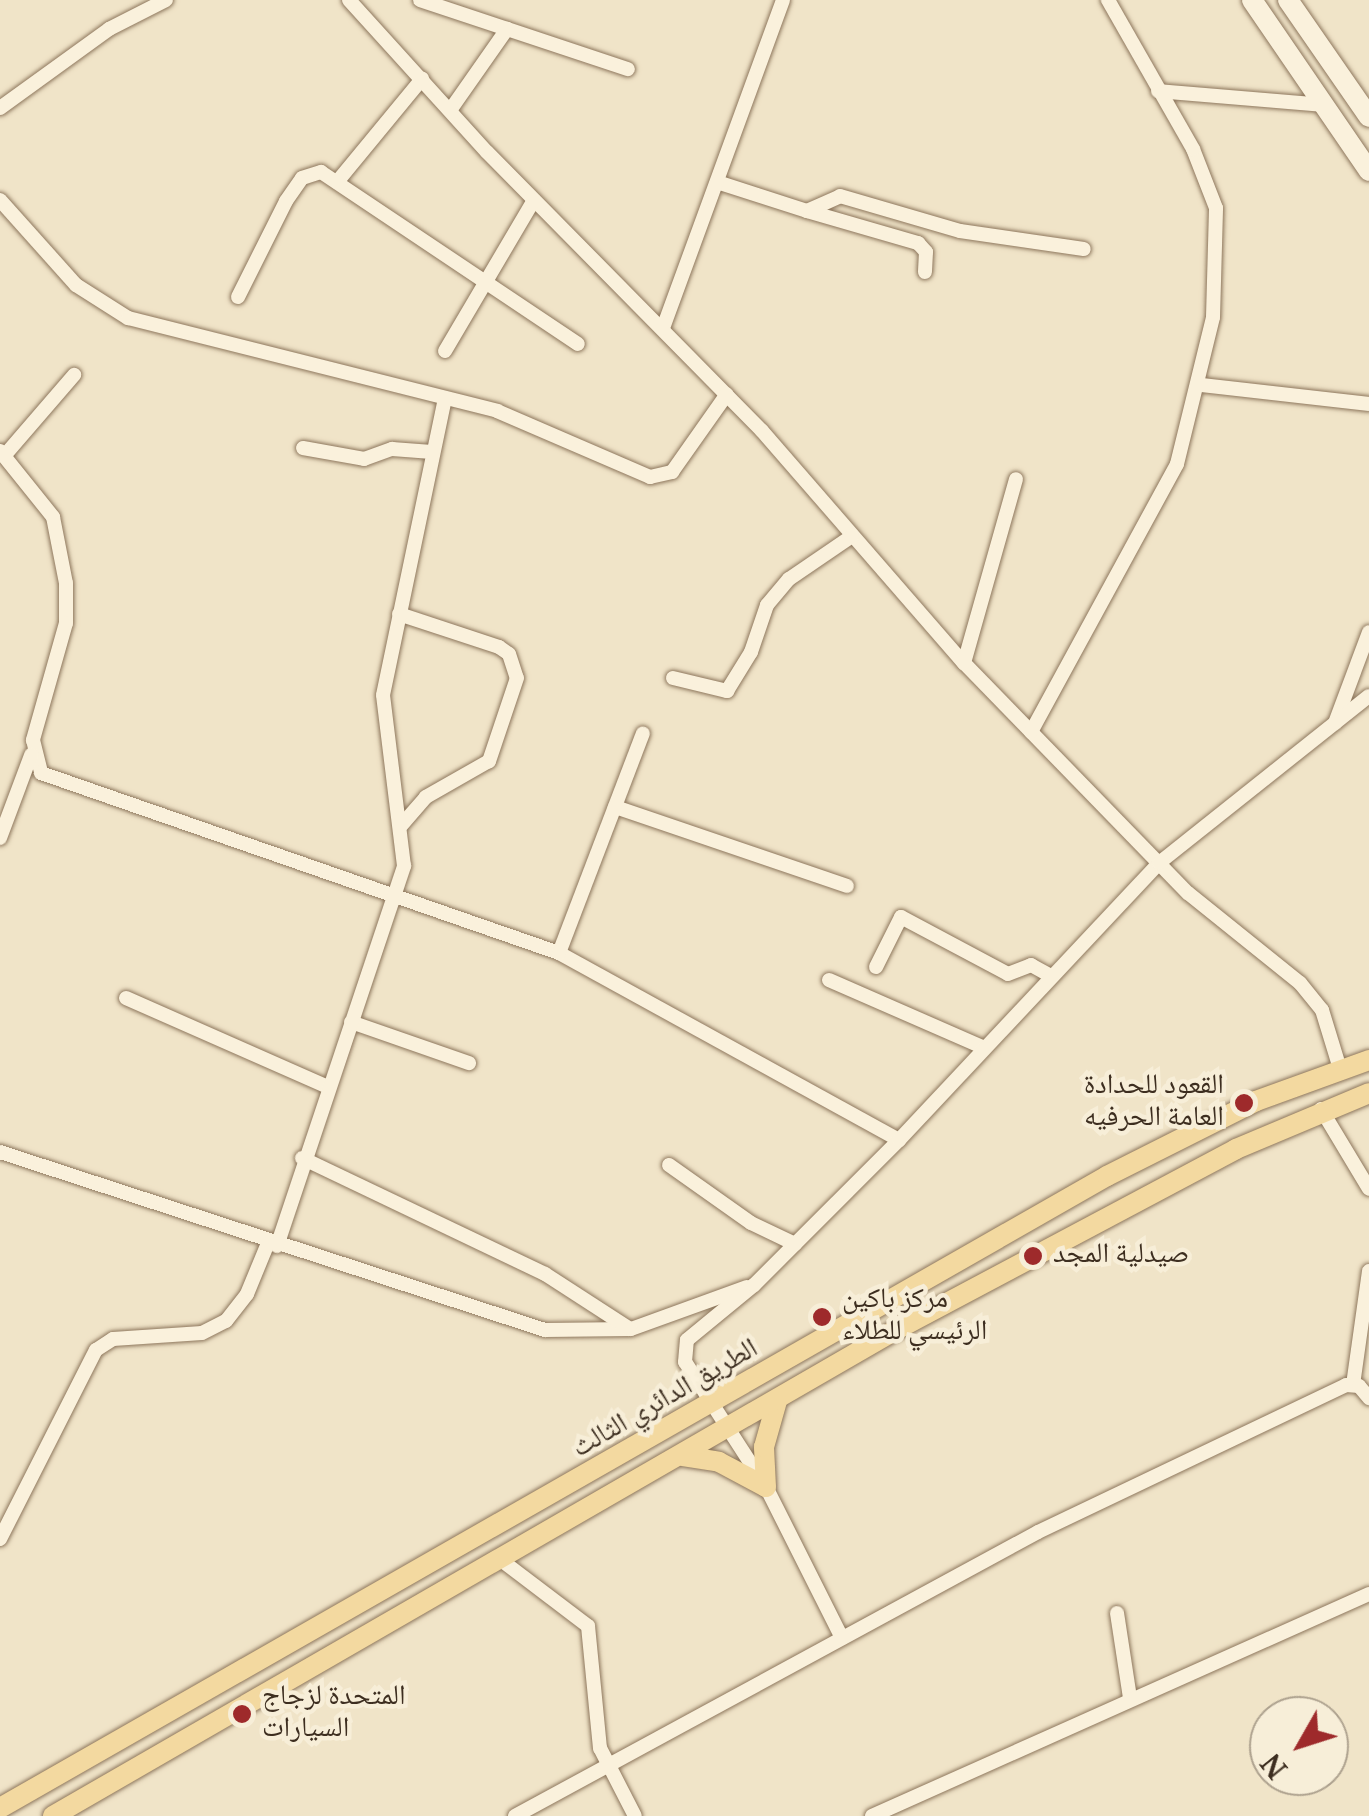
<!DOCTYPE html>
<html>
<head>
<meta charset="utf-8">
<style>
	body { margin:0 }
	#map { position:relative; width:1369px; height:1816px; overflow:hidden; background:#f0e4c8; font-family:Georgia,"Noto Naskh Arabic",serif }
	div>[style] { position:absolute }
	.roads { filter:drop-shadow(0 0 2px #8d765c) drop-shadow(0 0 2px #8d765c) }
	.minor>* { height:14px; margin:-7px; padding:0 7px; transform-origin:7px; border-radius:7px; background:#faf1dc }
	.secondary>* { height:20px; margin:-10px; padding:0 10px; transform-origin:10px; border-radius:10px; background:#faf1dc }
	.primary>* { height:20px; margin:-10px; padding:0 10px; transform-origin:10px; border-radius:10px; background:#f3d9a0 }
	.dots>* { width:28px; height:28px; translate:-50% -50%; box-sizing:border-box; border:5px solid #f7eed8; border-radius:50% }
	span { translate:-50% -50%; white-space:nowrap; text-align:center; line-height:1.15; -webkit-text-stroke:9px #f7eed8; paint-order:stroke }
	.poi-label { font-size:28px; color:#3d2e20 }
	.right { translate:-100% -50%; text-align:right }
	.left { translate:0 -50%; text-align:left }
	.street-label { font-size:28px; color:#3d2e20 }
	.north { position:absolute; left:1249px; top:1696px; width:100px; height:100px; box-sizing:border-box; background:#f7eed8; border:2px solid #ada18e; border-radius:50%; rotate:231deg; font-size:28px; font-weight:700; line-height:40px; text-align:center; color:#3d2e20 }
	.north::after { content:''; display:block; margin:auto; width:35px; height:45px; background:#9e2a2b; clip-path:polygon(50% 0,100% 100%,50% 72%,0 100%) }
</style>
</head>
<body>
<div id="map">
	<div class="roads">
		<div class="minor">
			<i style="left:349px;top:0;width:205px;rotate:47.8deg"></i>
			<i style="left:487px;top:152px;width:392px;rotate:45.4deg"></i>
			<i style="left:762px;top:431px;width:308px;rotate:49deg"></i>
			<i style="left:964px;top:663px;width:321px;rotate:45.8deg"></i>
			<i style="left:1188px;top:893px;width:144px;rotate:38.8deg"></i>
			<i style="left:1300px;top:983px;width:35px;rotate:51deg"></i>
			<i style="left:1322px;top:1010px;width:62px;rotate:73deg"></i>
			<i style="left:420px;top:0;width:219px;rotate:18.4deg"></i>
			<i style="left:1158px;top:91px;width:166px;rotate:4.8deg"></i>
			<i style="left:0;top:108px;width:135px;rotate:-35.9deg"></i>
			<i style="left:109px;top:29px;width:64px;rotate:-27deg"></i>
			<i style="left:451px;top:109px;width:98px;rotate:-55deg"></i>
			<i style="left:337px;top:182px;width:134px;rotate:-50.5deg"></i>
			<i style="left:717px;top:182px;width:95px;rotate:17.9deg"></i>
			<i style="left:807px;top:211px;width:36px;rotate:-24deg"></i>
			<i style="left:840px;top:196px;width:125px;rotate:16.3deg"></i>
			<i style="left:960px;top:231px;width:125px;rotate:8.3deg"></i>
			<i style="left:0;top:200px;width:114px;rotate:48.2deg"></i>
			<i style="left:76px;top:285px;width:62px;rotate:32.4deg"></i>
			<i style="left:128px;top:318px;width:381px;rotate:14.1deg"></i>
			<i style="left:497px;top:411px;width:167px;rotate:23.3deg"></i>
			<i style="left:650px;top:477px;width:23px;rotate:-13deg"></i>
			<i style="left:672px;top:472px;width:95px;rotate:-54.8deg"></i>
			<i style="left:807px;top:211px;width:116px;rotate:16.1deg"></i>
			<i style="left:918px;top:243px;width:12px;rotate:48deg"></i>
			<i style="left:926px;top:252px;width:20px;rotate:93deg"></i>
			<i style="left:238px;top:297px;width:107px;rotate:-63.4deg"></i>
			<i style="left:286px;top:201px;width:28px;rotate:-55deg"></i>
			<i style="left:302px;top:178px;width:20px;rotate:-18deg"></i>
			<i style="left:321px;top:172px;width:309px;rotate:33.8deg"></i>
			<i style="left:663px;top:328px;width:349px;rotate:-69.9deg"></i>
			<i style="left:445px;top:351px;width:175px;rotate:-59.5deg"></i>
			<i style="left:1202px;top:385px;width:168px;rotate:6.5deg"></i>
			<i style="left:303px;top:448px;width:62px;rotate:10.2deg"></i>
			<i style="left:364px;top:459px;width:30px;rotate:-20deg"></i>
			<i style="left:392px;top:449px;width:40px;rotate:4.3deg"></i>
			<i style="left:0;top:451px;width:85px;rotate:51.2deg"></i>
			<i style="left:53px;top:517px;width:67px;rotate:78.9deg"></i>
			<i style="left:66px;top:583px;width:40px;rotate:90deg"></i>
			<i style="left:66px;top:623px;width:122px;rotate:105.8deg"></i>
			<i style="left:33px;top:740px;width:34px;rotate:76deg"></i>
			<i style="left:41px;top:773px;width:548px;rotate:19.16deg"></i>
			<i style="left:559px;top:953px;width:388px;rotate:28.8deg"></i>
			<i style="left:5px;top:455px;width:106px;rotate:-49.2deg"></i>
			<i style="left:399px;top:614px;width:105px;rotate:18.3deg"></i>
			<i style="left:499px;top:647px;width:12px;rotate:35deg"></i>
			<i style="left:509px;top:654px;width:25px;rotate:72deg"></i>
			<i style="left:517px;top:678px;width:88px;rotate:108.6deg"></i>
			<i style="left:489px;top:761px;width:73px;rotate:150.3deg"></i>
			<i style="left:426px;top:797px;width:37px;rotate:131deg"></i>
			<i style="left:964px;top:663px;width:191px;rotate:-74.2deg"></i>
			<i style="left:673px;top:678px;width:56px;rotate:13.5deg"></i>
			<i style="left:727px;top:691px;width:46px;rotate:-58.4deg"></i>
			<i style="left:751px;top:652px;width:50px;rotate:-71.2deg"></i>
			<i style="left:767px;top:605px;width:34px;rotate:-50deg"></i>
			<i style="left:789px;top:579px;width:76px;rotate:-34.3deg"></i>
			<i style="left:1335px;top:723px;width:97px;rotate:-69.5deg"></i>
			<i style="left:1031px;top:732px;width:305px;rotate:-61.4deg"></i>
			<i style="left:1177px;top:464px;width:151px;rotate:-76.2deg"></i>
			<i style="left:1213px;top:317px;width:109px;rotate:-88.4deg"></i>
			<i style="left:1216px;top:208px;width:63px;rotate:-111.3deg"></i>
			<i style="left:1193px;top:149px;width:172px;rotate:-119.7deg"></i>
			<i style="left:615px;top:807px;width:245px;rotate:18.8deg"></i>
			<i style="left:0;top:838px;width:89px;rotate:-69.5deg"></i>
			<i style="left:559px;top:953px;width:235px;rotate:-69.1deg"></i>
			<i style="left:876px;top:967px;width:56px;rotate:-63.4deg"></i>
			<i style="left:901px;top:917px;width:121px;rotate:28deg"></i>
			<i style="left:1008px;top:974px;width:25px;rotate:-21deg"></i>
			<i style="left:1031px;top:965px;width:23px;rotate:29deg"></i>
			<i style="left:829px;top:980px;width:167px;rotate:23.6deg"></i>
			<i style="left:126px;top:998px;width:221px;rotate:23.8deg"></i>
			<i style="left:351px;top:1022px;width:125px;rotate:19.2deg"></i>
			<i style="left:1321px;top:1109px;width:93px;rotate:59deg"></i>
			<i style="left:0;top:1152px;width:573px;rotate:18.09deg"></i>
			<i style="left:545px;top:1330px;width:86px;rotate:-0.7deg"></i>
			<i style="left:631px;top:1329px;width:123px;rotate:-19.9deg"></i>
			<i style="left:302px;top:1158px;width:269px;rotate:25.5deg"></i>
			<i style="left:545px;top:1274px;width:101px;rotate:32.9deg"></i>
			<i style="left:669px;top:1165px;width:100px;rotate:35.3deg"></i>
			<i style="left:751px;top:1223px;width:49px;rotate:25.5deg"></i>
			<i style="left:277px;top:1246px;width:401px;rotate:-71.5deg"></i>
			<i style="left:404px;top:866px;width:172px;rotate:-97deg"></i>
			<i style="left:383px;top:695px;width:303px;rotate:-78.2deg"></i>
			<i style="left:1353px;top:1385px;width:115px;rotate:-82deg"></i>
			<i style="left:0;top:1539px;width:212px;rotate:-63.1deg"></i>
			<i style="left:96px;top:1350px;width:20px;rotate:-33deg"></i>
			<i style="left:113px;top:1339px;width:89px;rotate:-3.9deg"></i>
			<i style="left:202px;top:1333px;width:27px;rotate:-27deg"></i>
			<i style="left:226px;top:1321px;width:34px;rotate:-52deg"></i>
			<i style="left:247px;top:1294px;width:55px;rotate:-67.6deg"></i>
			<i style="left:501px;top:1560px;width:109px;rotate:37.2deg"></i>
			<i style="left:588px;top:1626px;width:123px;rotate:84.4deg"></i>
			<i style="left:600px;top:1748px;width:76px;rotate:62.8deg"></i>
			<i style="left:1117px;top:1613px;width:86px;rotate:81.3deg"></i>
			<i style="left:842px;top:1638px;width:169px;rotate:-116.7deg"></i>
			<i style="left:766px;top:1487px;width:149px;rotate:-122.9deg"></i>
			<i style="left:685px;top:1362px;width:22px;rotate:-85deg"></i>
			<i style="left:687px;top:1340px;width:87px;rotate:-39.4deg"></i>
			<i style="left:754px;top:1285px;width:205px;rotate:-45deg"></i>
			<i style="left:899px;top:1140px;width:380px;rotate:-46.8deg"></i>
			<i style="left:1159px;top:863px;width:268px;rotate:-38.5deg"></i>
			<i style="left:515px;top:1816px;width:595px;rotate:-28.5deg"></i>
			<i style="left:1038px;top:1532px;width:341px;rotate:-25.5deg"></i>
			<i style="left:1346px;top:1385px;width:13px;rotate:4deg"></i>
			<i style="left:1359px;top:1386px;width:16px;rotate:50deg"></i>
			<i style="left:872px;top:1816px;width:544px;rotate:-24.07deg"></i>
		</div>
		<div class="secondary">
			<i style="left:1252px;top:0;width:207px;rotate:55.6deg"></i>
			<i style="left:1288px;top:0;width:142px;rotate:55.3deg"></i>
		</div>
		<div class="primary">
			<i style="left:683px;top:1456px;width:36px;rotate:9deg"></i>
			<i style="left:719px;top:1462px;width:53px;rotate:28deg"></i>
			<i style="left:766px;top:1487px;width:40px;rotate:-92.9deg"></i>
			<i style="left:764px;top:1447px;width:48px;rotate:-74.2deg"></i>
			<i style="left:0;top:1808px;width:1275px;rotate:-29.72deg"></i>
			<i style="left:1107px;top:1176px;width:167px;rotate:-26.7deg"></i>
			<i style="left:1256px;top:1101px;width:120px;rotate:-19.9deg"></i>
			<i style="left:53px;top:1816px;width:971px;rotate:-29.97deg"></i>
			<i style="left:894px;top:1331px;width:387px;rotate:-28deg"></i>
			<i style="left:1236px;top:1149px;width:144px;rotate:-22.8deg"></i>
		</div>
	</div>
	<div class="dots">
		<i style="left:1244px;top:1103px;background:#9e2a2b"></i>
		<i style="left:1033px;top:1256px;background:#9e2a2b"></i>
		<i style="left:822px;top:1317px;background:#9e2a2b"></i>
		<i style="left:242px;top:1714px;background:#9e2a2b"></i>
	</div>
	<div class="poi-label">
		<span class="right" style="left:1224px;top:1103px">القعود للحدادة<br>العامة الحرفيه</span>
		<span class="left" style="left:1053px;top:1256px">صيدلية المجد</span>
		<span class="left" style="left:842px;top:1317px">مركز باكين<br>الرئيسي للطلاء</span>
		<span class="left" style="left:262px;top:1714px">المتحدة لزجاج<br>السيارات</span>
	</div>
	<div class="street-label">
		<span style="left:666px;top:1400px;rotate:-30deg">الطريق الدائري الثالث</span>
	</div>
	<div class="north">N</div>
</div>
</body>
</html>
